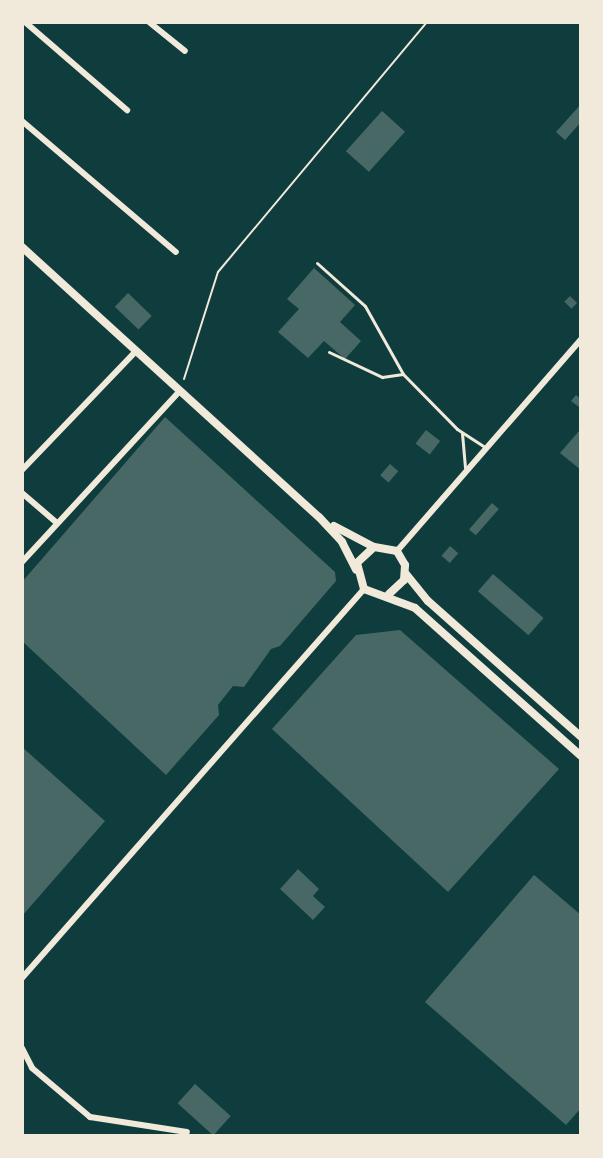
<!DOCTYPE html>
<html>
<head>
<meta charset="utf-8">
<style>
	body { margin:0 }
	#map { position:relative; width:603px; height:1158px; overflow:hidden; background:#0f3d3e; font-family:Montserrat,sans-serif }
	div>[style] { position:absolute }
	.building>* { inset:0; background:#486865; transform-origin:0 0 }
	.path>* { height:2px; margin:-1px; padding:0 1px; transform-origin:1px; border-radius:1px; background:#f1e9da }
	.service>* { height:3px; margin:-1.5px; padding:0 1.5px; transform-origin:1.5px; border-radius:1.5px; background:#f1e9da }
	.minor>* { height:6px; margin:-3px; padding:0 3px; transform-origin:3px; border-radius:3px; background:#f1e9da }
	.secondary>* { height:8px; margin:-4px; padding:0 4px; transform-origin:4px; border-radius:4px; background:#f1e9da }
	span { translate:-50% -50%; white-space:nowrap; text-align:center; line-height:1.15; -webkit-text-stroke:6px #f1e9da; paint-order:stroke }
	.frame { position:absolute; inset:0; border:24px solid #f1e9da; pointer-events:none }
</style>
</head>
<body>
<div id="map">
	<div class="building">
		<i style="clip-path:polygon(581px 104px,581px 122px,565px 140px,556px 132px)"></i>
		<i style="left:382px;top:111px;width:31px;height:54px;rotate:42deg"></i>
		<i style="clip-path:polygon(314px 268px,355px 305px,340px 322px,361px 341px,345px 359px,324px 341px,308px 358px,278px 332px,299px 309px,287px 299px)"></i>
		<i style="left:128px;top:293px;width:33px;height:19px;rotate:44deg"></i>
		<i style="left:570px;top:296px;width:10px;height:8px;rotate:45deg"></i>
		<i style="clip-path:polygon(576px 395px,581px 399px,579px 407px,571px 401px)"></i>
		<i style="clip-path:polygon(165px 417px,335px 572px,336px 581px,280px 646px,271px 649px,244px 687px,233px 686px,218px 705px,219px 715px,166px 775px,22px 641px,22px 582px)"></i>
		<i style="left:426px;top:430px;width:18px;height:17px;rotate:38deg"></i>
		<i style="clip-path:polygon(579px 431px,581px 433px,581px 470px,560px 453px)"></i>
		<i style="left:390px;top:464px;width:11px;height:15px;rotate:41deg"></i>
		<i style="left:492px;top:503px;width:9px;height:35px;rotate:41deg"></i>
		<i style="left:450px;top:546px;width:11px;height:13px;rotate:41deg"></i>
		<i style="left:493px;top:574px;width:67px;height:23px;rotate:41deg"></i>
		<i style="clip-path:polygon(400px 630px,559px 769px,448px 892px,272px 729px,356px 635px)"></i>
		<i style="clip-path:polygon(22px 747px,105px 821px,22px 916px)"></i>
		<i style="clip-path:polygon(298px 869px,319px 889px,313px 896px,325px 907px,313px 920px,280px 889px)"></i>
		<i style="clip-path:polygon(534px 875px,581px 915px,581px 1108px,566px 1125px,425px 1002px)"></i>
		<i style="left:195px;top:1084px;width:48px;height:26px;rotate:42deg"></i>
	</div>
	<div class="path">
		<i style="left:184px;top:379px;width:112px;rotate:-72.4deg"></i>
		<i style="left:218px;top:272px;width:326px;rotate:-50.1deg"></i>
	</div>
	<div class="service">
		<i style="left:317px;top:263px;width:64px;rotate:41.9deg"></i>
		<i style="left:365px;top:306px;width:78px;rotate:60.8deg"></i>
		<i style="left:403px;top:374px;width:77px;rotate:45.5deg"></i>
		<i style="left:457px;top:429px;width:35px;rotate:33deg"></i>
		<i style="left:329px;top:352px;width:59px;rotate:25.3deg"></i>
		<i style="left:382px;top:377px;width:21px;rotate:-8deg"></i>
		<i style="left:462px;top:433px;width:35px;rotate:85deg"></i>
	</div>
	<div class="minor">
		<i style="left:25px;top:22px;width:135px;rotate:40.8deg"></i>
		<i style="left:149px;top:22px;width:46px;rotate:38.9deg"></i>
		<i style="left:22px;top:121px;width:202px;rotate:40.4deg"></i>
		<i style="left:22px;top:470px;width:165px;rotate:-46.2deg"></i>
		<i style="left:22px;top:493px;width:46px;rotate:40.6deg"></i>
		<i style="left:397px;top:551px;width:281px;rotate:-49deg"></i>
		<i style="left:22px;top:562px;width:233px;rotate:-47.3deg"></i>
		<i style="left:22px;top:978px;width:518px;rotate:-48.68deg"></i>
		<i style="left:22px;top:1048px;width:22px;rotate:63deg"></i>
		<i style="left:32px;top:1068px;width:76px;rotate:40.2deg"></i>
		<i style="left:90px;top:1117px;width:98px;rotate:8.8deg"></i>
	</div>
	<div class="secondary">
		<i style="left:22px;top:247px;width:401px;rotate:42.3deg"></i>
		<i style="left:319px;top:517px;width:34px;rotate:47deg"></i>
		<i style="left:342px;top:542px;width:31px;rotate:63deg"></i>
		<i style="left:334px;top:526px;width:45px;rotate:27.7deg"></i>
		<i style="left:406px;top:574px;width:35px;rotate:51deg"></i>
		<i style="left:428px;top:601px;width:205px;rotate:41.6deg"></i>
		<i style="left:389px;top:594px;width:21px;rotate:-43deg"></i>
		<i style="left:404px;top:580px;width:15px;rotate:-86deg"></i>
		<i style="left:405px;top:565px;width:16px;rotate:-120deg"></i>
		<i style="left:397px;top:551px;width:23px;rotate:-170deg"></i>
		<i style="left:374px;top:547px;width:23px;rotate:137deg"></i>
		<i style="left:357px;top:563px;width:27px;rotate:75deg"></i>
		<i style="left:364px;top:589px;width:54px;rotate:20.4deg"></i>
		<i style="left:415px;top:608px;width:222px;rotate:41.7deg"></i>
	</div>
	<div class="frame"></div>
</div>
</body>
</html>
